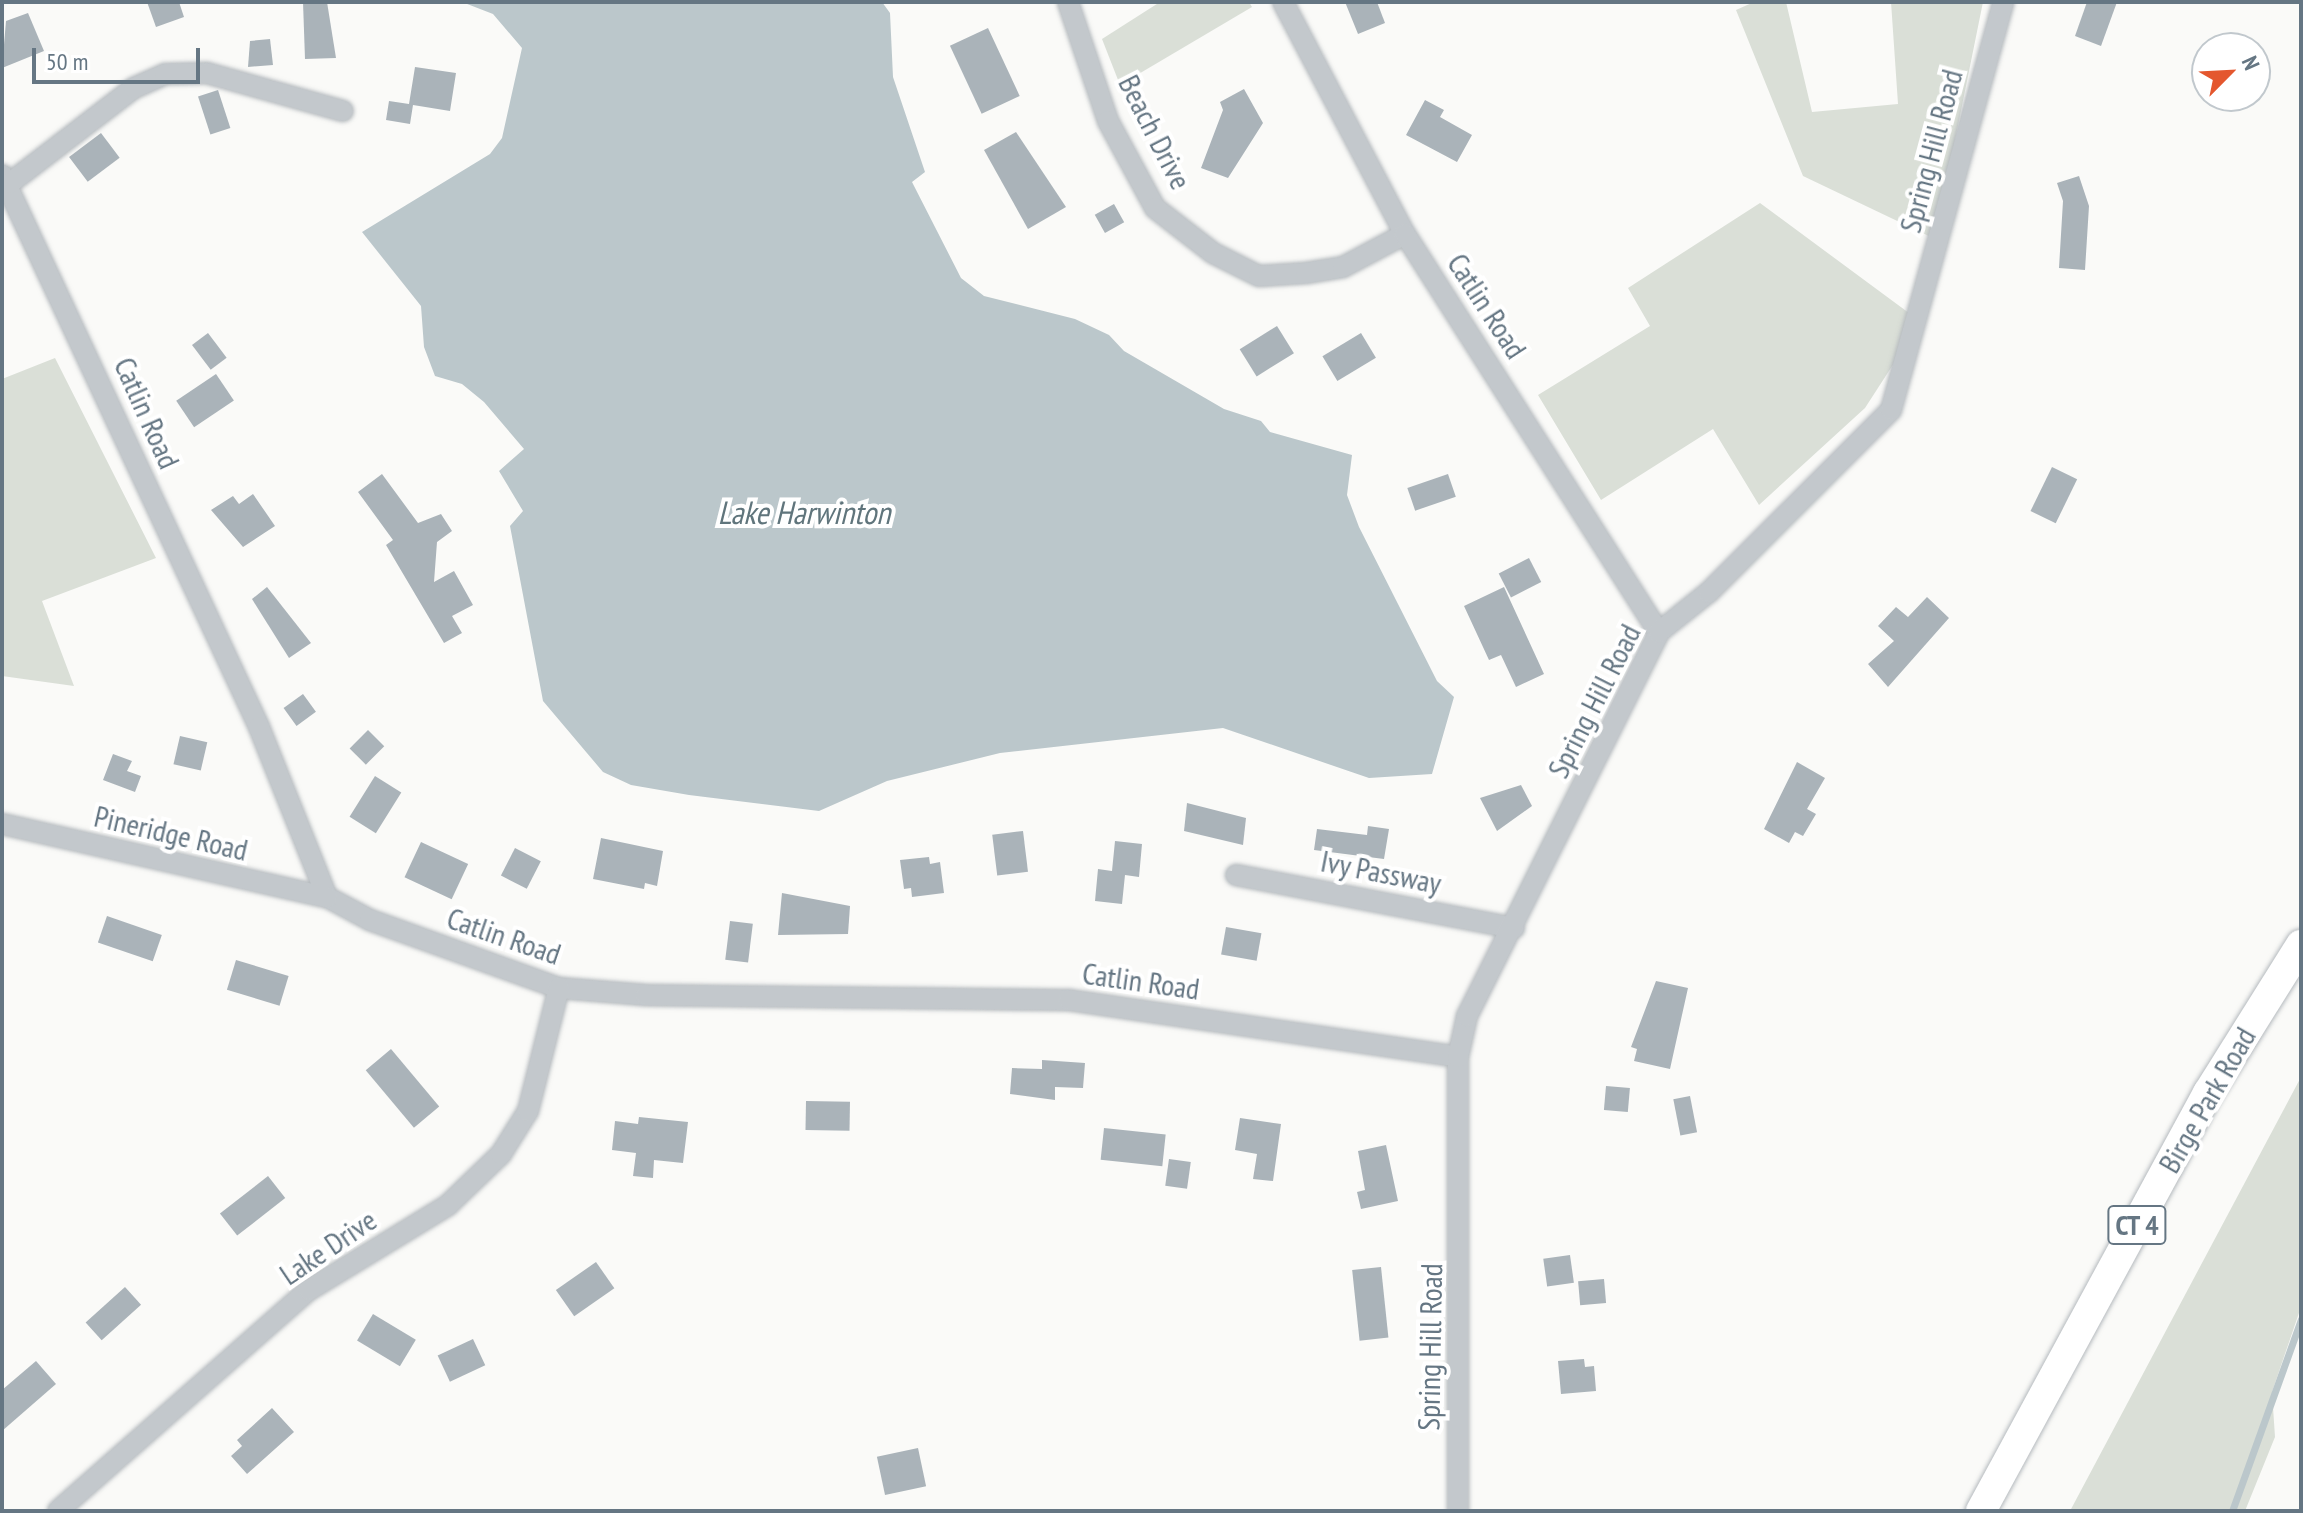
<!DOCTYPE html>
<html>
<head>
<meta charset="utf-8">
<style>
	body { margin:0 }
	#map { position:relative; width:2303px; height:1513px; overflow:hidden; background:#fafaf8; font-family:"PT Sans Narrow",sans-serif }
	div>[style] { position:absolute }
	.green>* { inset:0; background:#dadfd7 }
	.water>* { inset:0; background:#bbc7cb }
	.stream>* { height:7px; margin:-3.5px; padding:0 3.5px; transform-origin:3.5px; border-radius:3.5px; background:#bbc7cb }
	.building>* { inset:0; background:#aab3b9; transform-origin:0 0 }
	.roads { filter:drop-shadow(0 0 2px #b5babe) drop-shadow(0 0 2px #b5babe) }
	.street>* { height:20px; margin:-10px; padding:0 10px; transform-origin:10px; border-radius:10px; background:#c3c8cc }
	.primary>* { height:30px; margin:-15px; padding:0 15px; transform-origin:15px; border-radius:15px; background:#fff }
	span { translate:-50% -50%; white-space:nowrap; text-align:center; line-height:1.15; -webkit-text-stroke:8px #fff; paint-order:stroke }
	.shield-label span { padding:2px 6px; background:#fff; border:2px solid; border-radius:6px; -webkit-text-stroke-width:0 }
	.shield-label { font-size:28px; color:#657683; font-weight:700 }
	.street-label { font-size:30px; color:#657683 }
	.water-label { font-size:32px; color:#60757c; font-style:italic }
	.frame { position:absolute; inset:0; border:4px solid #657683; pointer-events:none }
	.north { position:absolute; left:2191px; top:32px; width:80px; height:80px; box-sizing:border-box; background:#fff; border:2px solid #c1c8cd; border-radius:50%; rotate:66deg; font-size:22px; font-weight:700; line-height:32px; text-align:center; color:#657683 }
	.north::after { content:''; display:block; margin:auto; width:28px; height:36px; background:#e4572e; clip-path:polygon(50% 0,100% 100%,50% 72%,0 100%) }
	.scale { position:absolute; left:32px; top:48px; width:168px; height:36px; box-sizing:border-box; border:4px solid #657683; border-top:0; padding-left:10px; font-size:24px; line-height:28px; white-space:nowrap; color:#657683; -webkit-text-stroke:6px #fff; paint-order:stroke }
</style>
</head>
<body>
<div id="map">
	<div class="green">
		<i style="clip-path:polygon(1160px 2px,1249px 2px,1252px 7px,1120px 85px,1102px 39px)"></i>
		<i style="clip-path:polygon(1754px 2px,1786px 2px,1812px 112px,1898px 104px,1891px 2px,1983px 2px,1935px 239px,1803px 176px,1736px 10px)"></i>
		<i style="clip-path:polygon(1760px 203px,1913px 316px,1898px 357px,1865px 408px,1759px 505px,1713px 429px,1601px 500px,1538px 395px,1650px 326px,1628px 288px)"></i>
		<i style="clip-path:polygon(55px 358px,156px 558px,42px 601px,74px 686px,2px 676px,2px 379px)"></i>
		<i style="clip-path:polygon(2301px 1077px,2301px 1307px,2272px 1392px,2275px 1437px,2245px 1511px,2070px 1511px)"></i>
	</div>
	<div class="water">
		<i style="clip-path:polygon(462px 2px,882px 2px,890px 13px,893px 77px,925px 172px,912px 182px,961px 278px,984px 296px,1075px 319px,1109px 335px,1124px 351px,1224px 409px,1261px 421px,1270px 432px,1352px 455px,1347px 495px,1359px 527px,1437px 681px,1454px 697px,1432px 774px,1369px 778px,1223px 728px,1000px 753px,887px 781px,819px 811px,689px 795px,631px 785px,603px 772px,543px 701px,510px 526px,523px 511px,499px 471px,524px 449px,484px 402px,462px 384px,435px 376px,424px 347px,421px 306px,362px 232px,490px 154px,502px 138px,522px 48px,493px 14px)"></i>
	</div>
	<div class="stream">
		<i style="left:2232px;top:1511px;width:204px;rotate:-70.2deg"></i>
	</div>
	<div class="building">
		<i style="clip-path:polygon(147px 2px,179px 2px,184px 17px,156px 27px)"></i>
		<i style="clip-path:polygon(303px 2px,327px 2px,336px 58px,305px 59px)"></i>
		<i style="clip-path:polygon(1345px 2px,1377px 2px,1385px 23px,1358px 34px)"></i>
		<i style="clip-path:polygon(2087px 2px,2117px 2px,2101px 46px,2075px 36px)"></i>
		<i style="clip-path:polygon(28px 13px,44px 51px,2px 68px,6px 21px)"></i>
		<i style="left:988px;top:28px;width:75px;height:42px;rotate:65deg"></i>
		<i style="clip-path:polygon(270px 39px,273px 65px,248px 67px,250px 41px)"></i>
		<i style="clip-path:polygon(415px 67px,456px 73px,450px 111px,413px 105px,410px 124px,386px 120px,389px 101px,409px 104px)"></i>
		<i style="clip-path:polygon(1244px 89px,1263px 123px,1228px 178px,1201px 168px,1223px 110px,1220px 102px)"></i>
		<i style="left:218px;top:90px;width:40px;height:21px;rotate:72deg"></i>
		<i style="clip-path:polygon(1425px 100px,1444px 110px,1440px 117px,1472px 135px,1457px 162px,1406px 135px)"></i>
		<i style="clip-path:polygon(1016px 132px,1066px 207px,1028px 229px,984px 150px)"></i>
		<i style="left:101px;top:133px;width:31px;height:40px;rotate:53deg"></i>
		<i style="clip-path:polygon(2079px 176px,2089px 206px,2085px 270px,2059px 268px,2063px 201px,2057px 183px)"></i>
		<i style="left:1114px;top:204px;width:21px;height:22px;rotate:61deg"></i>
		<i style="left:1277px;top:326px;width:32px;height:44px;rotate:58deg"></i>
		<i style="left:208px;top:333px;width:31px;height:20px;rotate:53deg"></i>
		<i style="left:1361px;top:333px;width:29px;height:45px;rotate:59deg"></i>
		<i style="left:216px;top:374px;width:32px;height:48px;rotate:56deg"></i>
		<i style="left:2052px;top:467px;width:28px;height:49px;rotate:26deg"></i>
		<i style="clip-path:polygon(382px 474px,418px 523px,441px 514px,452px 531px,437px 542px,434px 582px,454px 571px,473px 605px,452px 616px,462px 633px,444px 643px,386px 545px,393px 540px,358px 492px)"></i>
		<i style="left:1448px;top:474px;width:24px;height:43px;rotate:71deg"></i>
		<i style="clip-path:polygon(253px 494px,275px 526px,243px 547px,211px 510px,233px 496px,239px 504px)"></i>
		<i style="left:1529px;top:558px;width:27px;height:34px;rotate:63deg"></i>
		<i style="clip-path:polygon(267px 587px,311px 643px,289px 658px,252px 599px)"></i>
		<i style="clip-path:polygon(1504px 587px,1544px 674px,1516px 687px,1501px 655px,1489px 660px,1464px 606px)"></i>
		<i style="clip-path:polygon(1927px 597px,1949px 618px,1888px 687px,1868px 664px,1894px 641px,1878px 626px,1896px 607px,1908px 617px)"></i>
		<i style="left:303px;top:694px;width:22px;height:24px;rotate:54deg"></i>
		<i style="left:368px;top:730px;width:23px;height:26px;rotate:45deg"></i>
		<i style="left:180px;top:736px;width:28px;height:29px;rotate:13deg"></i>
		<i style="clip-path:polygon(113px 754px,132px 761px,127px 771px,141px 776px,135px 792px,103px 780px)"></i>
		<i style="clip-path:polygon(1797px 762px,1825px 778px,1807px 809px,1816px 814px,1803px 836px,1795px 832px,1789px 843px,1764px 829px)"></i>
		<i style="left:375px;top:776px;width:31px;height:48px;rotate:32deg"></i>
		<i style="clip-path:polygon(1521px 785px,1532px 806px,1497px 831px,1480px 798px)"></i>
		<i style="clip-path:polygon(1187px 803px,1246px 818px,1243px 845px,1184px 831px)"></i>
		<i style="clip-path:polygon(1368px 826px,1389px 829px,1384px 859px,1314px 850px,1317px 829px,1367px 835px)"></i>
		<i style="left:1023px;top:831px;width:41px;height:31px;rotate:83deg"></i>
		<i style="clip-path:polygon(601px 838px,663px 851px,657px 886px,645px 883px,644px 889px,593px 879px)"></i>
		<i style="clip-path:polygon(1115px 841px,1142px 844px,1139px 877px,1125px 875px,1122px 904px,1095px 901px,1098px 869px,1112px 871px)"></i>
		<i style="left:421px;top:842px;width:52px;height:39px;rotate:25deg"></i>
		<i style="left:515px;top:848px;width:29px;height:31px;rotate:27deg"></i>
		<i style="clip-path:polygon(929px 857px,930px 864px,940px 862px,944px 893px,912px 897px,911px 888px,904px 889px,900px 860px)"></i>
		<i style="clip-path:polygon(782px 893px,850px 906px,848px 934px,778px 935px)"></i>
		<i style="left:107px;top:916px;width:58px;height:28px;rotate:19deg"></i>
		<i style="left:730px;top:921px;width:23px;height:39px;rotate:7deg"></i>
		<i style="left:1226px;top:927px;width:36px;height:28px;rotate:10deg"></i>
		<i style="left:236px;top:960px;width:55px;height:31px;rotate:17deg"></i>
		<i style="clip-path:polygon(1656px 981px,1688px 988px,1670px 1069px,1634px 1061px,1637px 1049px,1631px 1047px)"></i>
		<i style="left:391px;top:1049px;width:75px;height:33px;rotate:50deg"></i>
		<i style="clip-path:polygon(1042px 1060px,1085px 1063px,1083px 1088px,1055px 1087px,1055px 1100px,1010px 1094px,1012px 1068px,1042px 1069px)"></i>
		<i style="left:1606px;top:1086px;width:24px;height:24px;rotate:5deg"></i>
		<i style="left:1690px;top:1096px;width:37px;height:17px;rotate:79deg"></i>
		<i style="left:806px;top:1101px;width:44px;height:29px;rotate:1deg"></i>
		<i style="clip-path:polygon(639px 1117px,688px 1122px,683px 1163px,654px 1160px,653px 1178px,633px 1176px,636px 1153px,612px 1150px,615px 1121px,638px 1124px)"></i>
		<i style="clip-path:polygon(1240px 1118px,1281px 1124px,1273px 1181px,1253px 1179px,1257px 1154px,1235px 1150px)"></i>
		<i style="left:1104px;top:1128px;width:62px;height:32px;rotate:6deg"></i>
		<i style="clip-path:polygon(1386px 1145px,1398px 1201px,1361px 1209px,1357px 1192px,1365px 1190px,1358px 1151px)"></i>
		<i style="left:1169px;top:1159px;width:22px;height:27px;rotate:8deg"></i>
		<i style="left:268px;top:1176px;width:28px;height:61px;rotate:52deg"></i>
		<i style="left:1570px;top:1255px;width:28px;height:27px;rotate:82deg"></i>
		<i style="left:596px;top:1262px;width:32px;height:49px;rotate:55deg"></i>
		<i style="left:1381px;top:1267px;width:71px;height:29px;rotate:84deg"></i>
		<i style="left:1604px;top:1279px;width:24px;height:26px;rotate:85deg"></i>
		<i style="left:125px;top:1287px;width:24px;height:53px;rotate:48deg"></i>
		<i style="left:373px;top:1314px;width:50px;height:31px;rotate:31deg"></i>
		<i style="left:473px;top:1339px;width:29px;height:39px;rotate:65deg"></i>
		<i style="clip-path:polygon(1584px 1359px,1585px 1367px,1594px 1366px,1596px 1391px,1561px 1394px,1558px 1361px)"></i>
		<i style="clip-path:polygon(36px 1361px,56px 1384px,2px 1431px,2px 1390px)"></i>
		<i style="clip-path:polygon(272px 1408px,294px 1432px,247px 1474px,231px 1456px,242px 1446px,237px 1440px)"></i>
		<i style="left:918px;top:1448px;width:39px;height:42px;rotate:78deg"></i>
	</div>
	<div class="roads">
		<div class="street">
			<i style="left:1068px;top:2px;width:126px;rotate:71.4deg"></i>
			<i style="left:1108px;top:121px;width:99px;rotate:61.6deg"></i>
			<i style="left:1155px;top:208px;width:73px;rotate:37.8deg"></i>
			<i style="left:1213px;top:253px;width:51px;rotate:26.6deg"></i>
			<i style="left:1259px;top:276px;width:47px;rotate:-3.7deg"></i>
			<i style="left:1306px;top:273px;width:37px;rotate:-9deg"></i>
			<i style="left:1343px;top:267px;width:70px;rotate:-28deg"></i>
			<i style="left:1283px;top:2px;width:262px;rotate:62.3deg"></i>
			<i style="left:1405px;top:234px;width:472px;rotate:57.5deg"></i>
			<i style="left:2px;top:175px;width:609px;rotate:65.03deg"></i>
			<i style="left:259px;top:727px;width:183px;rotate:68.2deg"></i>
			<i style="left:327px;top:897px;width:49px;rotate:28.1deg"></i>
			<i style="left:370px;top:920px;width:201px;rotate:19.8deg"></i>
			<i style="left:559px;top:988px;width:87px;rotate:4.6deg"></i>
			<i style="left:646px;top:995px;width:423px;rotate:0.7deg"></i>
			<i style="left:1069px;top:1000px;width:393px;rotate:8.3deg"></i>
			<i style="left:10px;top:183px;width:156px;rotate:-37.5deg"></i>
			<i style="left:134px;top:88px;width:34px;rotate:-24deg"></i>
			<i style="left:165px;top:74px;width:42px;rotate:-1.4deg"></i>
			<i style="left:207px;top:73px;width:141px;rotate:15.6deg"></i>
			<i style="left:2px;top:824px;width:333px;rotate:12.7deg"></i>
			<i style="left:1236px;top:875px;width:283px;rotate:10.8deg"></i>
			<i style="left:58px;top:1511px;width:334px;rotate:-41.4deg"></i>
			<i style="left:309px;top:1290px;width:163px;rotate:-31.4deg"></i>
			<i style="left:448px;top:1205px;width:74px;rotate:-43.9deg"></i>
			<i style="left:501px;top:1154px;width:51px;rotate:-57.9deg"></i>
			<i style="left:528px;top:1111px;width:127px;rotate:-75.9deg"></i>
			<i style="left:1458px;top:1511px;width:454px;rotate:-90deg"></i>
			<i style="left:1458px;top:1057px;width:42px;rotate:-77.6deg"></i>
			<i style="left:1467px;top:1016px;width:429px;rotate:-63.4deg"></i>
			<i style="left:1659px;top:632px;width:64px;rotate:-38.7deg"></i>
			<i style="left:1709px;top:592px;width:257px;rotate:-45deg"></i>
			<i style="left:1891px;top:410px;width:423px;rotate:-74.6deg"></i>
		</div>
		<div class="primary">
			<i style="left:1981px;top:1511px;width:476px;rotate:-61.5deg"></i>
			<i style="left:2208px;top:1093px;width:175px;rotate:-57.9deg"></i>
		</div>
	</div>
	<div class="shield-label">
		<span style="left:2137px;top:1225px">CT 4</span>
	</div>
	<div class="street-label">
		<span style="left:1155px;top:132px;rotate:63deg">Beach Drive</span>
		<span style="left:1931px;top:151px;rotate:-75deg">Spring Hill Road</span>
		<span style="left:1487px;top:306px;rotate:57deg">Catlin Road</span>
		<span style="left:147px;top:413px;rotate:66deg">Catlin Road</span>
		<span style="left:1594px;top:701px;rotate:-63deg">Spring Hill Road</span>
		<span style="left:171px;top:833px;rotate:13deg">Pineridge Road</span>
		<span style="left:1381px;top:872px;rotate:11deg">Ivy Passway</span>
		<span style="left:504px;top:936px;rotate:19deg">Catlin Road</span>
		<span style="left:1141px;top:981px;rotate:8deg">Catlin Road</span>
		<span style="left:2207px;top:1100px;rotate:-60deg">Birge Park Road</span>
		<span style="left:328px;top:1247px;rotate:-34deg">Lake Drive</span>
		<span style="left:1430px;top:1347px;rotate:-89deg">Spring Hill Road</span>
	</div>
	<div class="water-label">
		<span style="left:804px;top:512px">Lake Harwinton</span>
	</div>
	<div class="frame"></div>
	<div class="north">N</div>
	<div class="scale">50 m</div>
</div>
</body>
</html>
